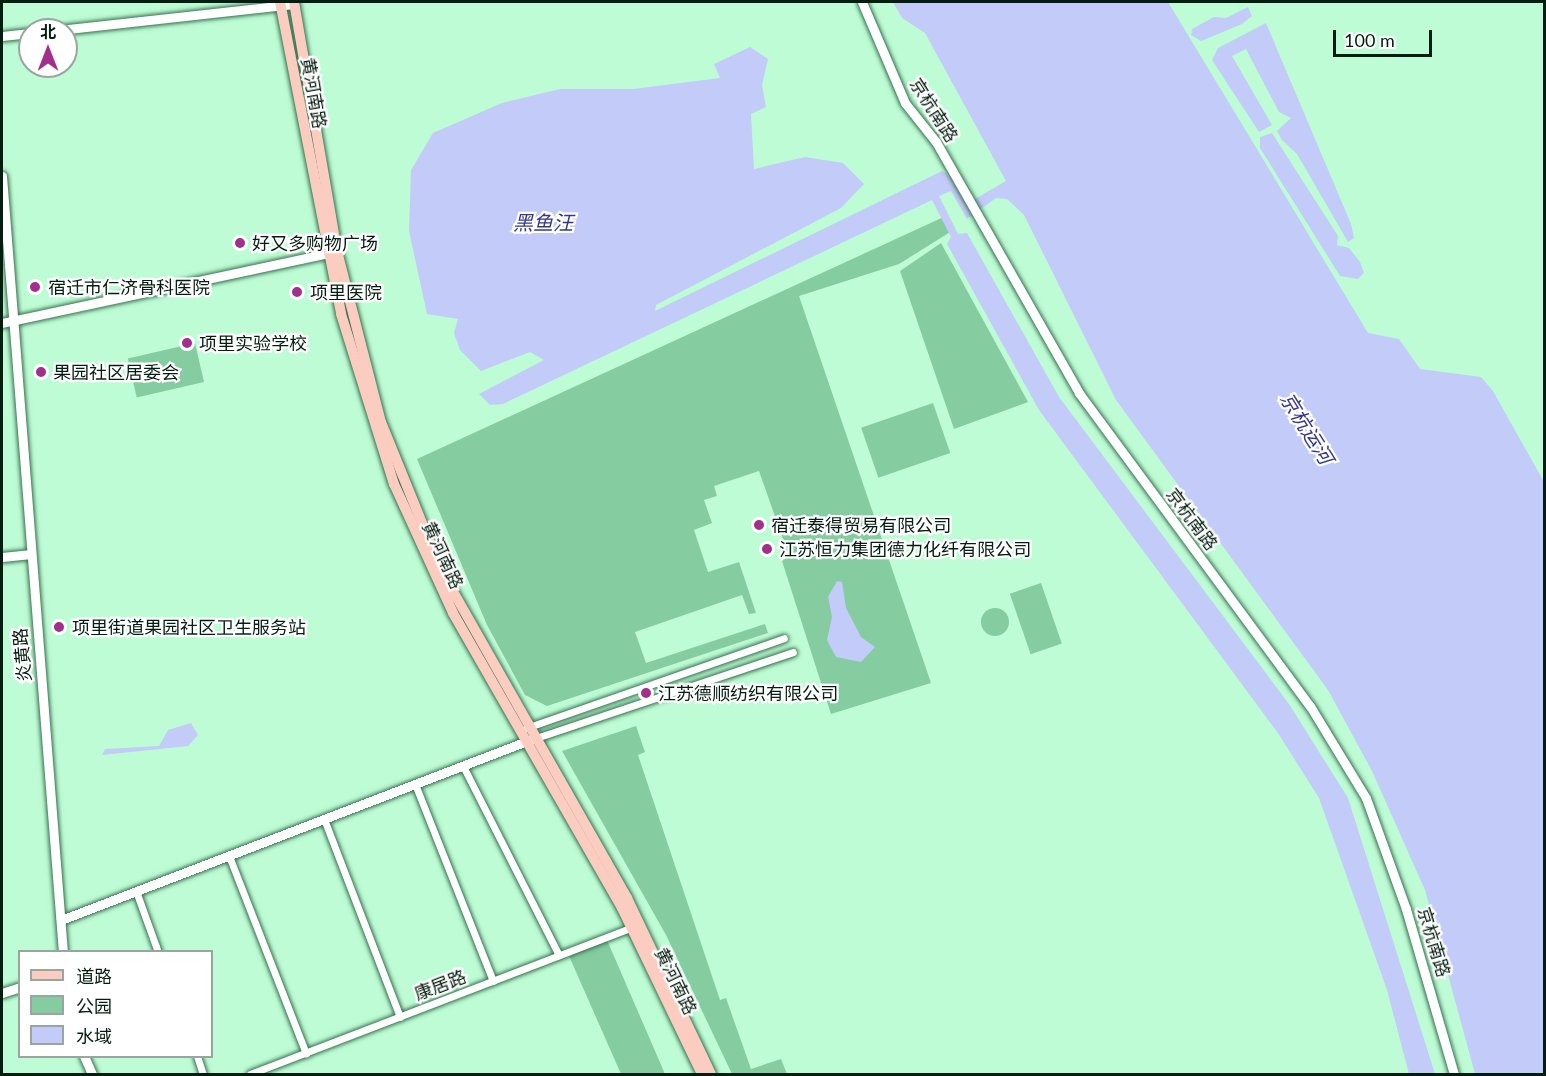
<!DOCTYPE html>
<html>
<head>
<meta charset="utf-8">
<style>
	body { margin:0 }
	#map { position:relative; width:1546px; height:1076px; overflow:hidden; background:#befcd5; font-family:Lato,"Noto Sans SC",sans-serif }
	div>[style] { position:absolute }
	.green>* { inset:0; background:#86cca1; transform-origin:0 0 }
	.round { border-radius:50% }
	.water>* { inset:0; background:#c3cbf9 }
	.roads { filter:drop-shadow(0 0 2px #36714f) drop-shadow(0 0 2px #36714f) }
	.street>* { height:7px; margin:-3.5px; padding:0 3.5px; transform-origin:3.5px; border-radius:3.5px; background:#fff }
	.secondary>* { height:9px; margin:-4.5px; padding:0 4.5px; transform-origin:4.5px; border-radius:4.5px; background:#fff }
	.primary>* { height:10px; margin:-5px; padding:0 5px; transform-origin:5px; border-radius:5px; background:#fbcdc0 }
	.dots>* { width:16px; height:16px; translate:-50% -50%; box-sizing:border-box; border:3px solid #fff; border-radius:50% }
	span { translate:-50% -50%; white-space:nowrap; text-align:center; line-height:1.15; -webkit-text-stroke:4.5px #fff; paint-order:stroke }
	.street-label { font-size:18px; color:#051d10 }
	.poi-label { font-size:18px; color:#051d10 }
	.left { translate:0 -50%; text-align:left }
	.water-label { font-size:20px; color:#35378b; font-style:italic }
	.frame { position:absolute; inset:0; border:3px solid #051d10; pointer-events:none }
	.legend { position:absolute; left:18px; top:950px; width:195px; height:108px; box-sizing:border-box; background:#fff; border:2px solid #9ba59f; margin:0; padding:8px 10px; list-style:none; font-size:18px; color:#051d10 }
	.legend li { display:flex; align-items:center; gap:12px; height:30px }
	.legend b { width:30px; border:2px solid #9ba59f }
	.north { position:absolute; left:18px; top:18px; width:60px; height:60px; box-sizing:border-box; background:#fff; border:2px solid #9ba59f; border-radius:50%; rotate:0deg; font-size:16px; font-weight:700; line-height:24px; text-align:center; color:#051d10 }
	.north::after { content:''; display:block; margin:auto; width:21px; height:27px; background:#a12f8b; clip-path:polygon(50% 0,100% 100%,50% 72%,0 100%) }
	.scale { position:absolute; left:1333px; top:30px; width:99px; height:27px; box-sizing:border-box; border:3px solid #051d10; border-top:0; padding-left:8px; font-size:18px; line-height:21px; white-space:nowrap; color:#051d10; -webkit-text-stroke:4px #fff; paint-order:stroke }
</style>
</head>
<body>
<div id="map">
	<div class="green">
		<i style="clip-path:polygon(948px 215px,955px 229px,899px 264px,799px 296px,931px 683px,831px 714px,782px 561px,789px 556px,759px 471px,714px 486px,717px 496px,704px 500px,712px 523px,694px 530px,708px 572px,739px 562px,756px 613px,749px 614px,742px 595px,635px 632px,646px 663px,765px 624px,768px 633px,547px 706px,525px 695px,487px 625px,417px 459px)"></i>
		<i style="clip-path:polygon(941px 243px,1028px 402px,954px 429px,900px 271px)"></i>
		<i style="left:195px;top:343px;width:40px;height:69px;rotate:77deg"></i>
		<i style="left:933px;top:403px;width:53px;height:76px;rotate:71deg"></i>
		<i style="left:1041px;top:583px;width:64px;height:33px;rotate:71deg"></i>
		<i class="round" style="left:981px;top:608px;width:28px;height:28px"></i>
		<i style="clip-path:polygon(636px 726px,645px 752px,638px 755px,720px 1000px,726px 998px,751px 1069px,781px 1059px,787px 1074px,732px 1074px,666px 935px,562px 751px)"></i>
		<i style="clip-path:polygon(607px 940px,665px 1074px,621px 1074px,569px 956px)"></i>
	</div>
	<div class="water">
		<i style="clip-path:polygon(893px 2px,1168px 2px,1368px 333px,1399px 339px,1420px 369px,1481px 377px,1493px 391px,1544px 482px,1544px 1074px,1475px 1074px,1425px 890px,1372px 771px,1328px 690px,1116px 400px,1024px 215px,1007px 199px,996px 198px,967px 219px,951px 191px,939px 196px,958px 234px,967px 233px,1059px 397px,1289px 704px,1348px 798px,1435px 1074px,1409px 1074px,1387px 990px,1319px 798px,1278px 733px,1039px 410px,947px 244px,951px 237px,932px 200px,503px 404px,490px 405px,479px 394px,544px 360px,530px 352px,481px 371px,460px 350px,454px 333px,458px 319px,427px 314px,409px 231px,411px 170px,433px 133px,502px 103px,560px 89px,633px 89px,720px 78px,714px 64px,750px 47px,768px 59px,762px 85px,766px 107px,751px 114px,754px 169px,805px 157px,843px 163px,864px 184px,841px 208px,656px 305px,655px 311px,942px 171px,956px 181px,968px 203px,1006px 181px,925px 33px,902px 18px)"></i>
		<i style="clip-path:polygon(1248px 7px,1252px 16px,1242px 24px,1201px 41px,1191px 35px,1192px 29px,1214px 17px,1226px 18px)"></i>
		<i style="clip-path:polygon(1266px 23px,1351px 224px,1354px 238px,1348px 242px,1297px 154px,1282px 140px,1277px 131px,1291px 118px,1279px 112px,1246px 49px,1232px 56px,1272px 125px,1259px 132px,1212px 60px,1218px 48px)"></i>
		<i style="clip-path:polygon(1272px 133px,1338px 236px,1337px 245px,1349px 248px,1360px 262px,1364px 273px,1358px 279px,1340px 276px,1260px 148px,1260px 137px)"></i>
		<i style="clip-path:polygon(837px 581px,842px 582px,846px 608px,861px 637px,875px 647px,861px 662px,836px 657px,827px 640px,832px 617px,828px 597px)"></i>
		<i style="clip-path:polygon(191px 723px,198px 735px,188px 746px,102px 755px,105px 749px,159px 746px,168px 730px)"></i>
	</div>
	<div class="roads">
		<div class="street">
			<i style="left:526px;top:728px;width:273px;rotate:-19.2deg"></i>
			<i style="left:533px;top:739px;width:274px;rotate:-18.5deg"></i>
			<i style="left:463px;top:766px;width:212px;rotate:63.1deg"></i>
			<i style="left:415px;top:784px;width:212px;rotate:68.4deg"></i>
			<i style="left:324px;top:819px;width:212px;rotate:69deg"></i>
			<i style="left:229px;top:856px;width:212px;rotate:68.7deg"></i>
			<i style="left:136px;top:891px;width:65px;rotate:70.2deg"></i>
			<i style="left:197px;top:1056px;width:19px;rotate:72deg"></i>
			<i style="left:250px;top:1074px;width:412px;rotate:-21deg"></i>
		</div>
		<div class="secondary">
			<i style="left:862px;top:2px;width:110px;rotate:66.9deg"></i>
			<i style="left:905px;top:103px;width:50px;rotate:51.5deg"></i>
			<i style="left:936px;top:142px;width:289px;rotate:60.3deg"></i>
			<i style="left:1079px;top:393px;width:389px;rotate:53.6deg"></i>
			<i style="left:1310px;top:706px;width:108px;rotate:58.7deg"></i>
			<i style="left:1366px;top:798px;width:118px;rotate:70.2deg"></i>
			<i style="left:1406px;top:909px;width:172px;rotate:73.8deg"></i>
			<i style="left:59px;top:30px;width:236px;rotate:-6.3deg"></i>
			<i style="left:2px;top:36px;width:28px;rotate:-6deg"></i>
			<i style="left:2px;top:176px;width:778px;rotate:85.51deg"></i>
			<i style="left:2px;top:323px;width:340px;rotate:-12.1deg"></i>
			<i style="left:2px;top:557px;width:27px;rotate:-6deg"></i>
			<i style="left:61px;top:920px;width:505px;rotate:-21.02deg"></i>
			<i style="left:2px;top:993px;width:19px;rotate:-18deg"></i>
			<i style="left:84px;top:1056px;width:20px;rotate:66deg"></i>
		</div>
		<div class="primary">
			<i style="left:280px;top:2px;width:318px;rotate:78.9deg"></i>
			<i style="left:341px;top:314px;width:178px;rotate:72.7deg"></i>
			<i style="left:394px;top:484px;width:142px;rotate:65.4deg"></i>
			<i style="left:453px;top:613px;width:340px;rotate:60.2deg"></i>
			<i style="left:622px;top:908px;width:184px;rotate:64.3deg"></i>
			<i style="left:294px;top:2px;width:253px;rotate:80.2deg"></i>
			<i style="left:337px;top:251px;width:177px;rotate:75.6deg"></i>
			<i style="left:381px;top:422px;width:162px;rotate:67.9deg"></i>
			<i style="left:442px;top:572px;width:375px;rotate:60.4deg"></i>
			<i style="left:627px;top:898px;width:195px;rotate:64.5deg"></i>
		</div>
	</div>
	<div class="dots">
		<i style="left:240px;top:243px;background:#a12f8b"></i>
		<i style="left:35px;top:287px;background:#a12f8b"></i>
		<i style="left:297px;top:292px;background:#a12f8b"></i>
		<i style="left:187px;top:343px;background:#a12f8b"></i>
		<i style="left:41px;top:372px;background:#a12f8b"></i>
		<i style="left:759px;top:525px;background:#a12f8b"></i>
		<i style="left:767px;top:549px;background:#a12f8b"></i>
		<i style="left:59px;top:627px;background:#a12f8b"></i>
		<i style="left:646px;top:693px;background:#a12f8b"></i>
	</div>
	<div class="street-label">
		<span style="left:314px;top:93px;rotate:80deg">黄河南路</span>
		<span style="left:934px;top:110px;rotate:57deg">京杭南路</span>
		<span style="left:1192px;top:519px;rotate:53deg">京杭南路</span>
		<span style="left:443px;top:555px;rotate:65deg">黄河南路</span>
		<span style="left:22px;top:655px;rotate:-95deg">炎黄路</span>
		<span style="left:1434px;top:942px;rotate:73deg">京杭南路</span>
		<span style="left:676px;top:981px;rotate:64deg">黄河南路</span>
		<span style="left:440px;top:985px;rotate:-21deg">康居路</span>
	</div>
	<div class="poi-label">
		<span class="left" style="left:252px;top:243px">好又多购物广场</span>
		<span class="left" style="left:48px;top:287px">宿迁市仁济骨科医院</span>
		<span class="left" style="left:310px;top:292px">项里医院</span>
		<span class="left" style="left:199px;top:343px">项里实验学校</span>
		<span class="left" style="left:53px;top:372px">果园社区居委会</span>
		<span class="left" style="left:771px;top:525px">宿迁泰得贸易有限公司</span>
		<span class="left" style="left:779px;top:549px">江苏恒力集团德力化纤有限公司</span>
		<span class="left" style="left:72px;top:627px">项里街道果园社区卫生服务站</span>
		<span class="left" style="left:658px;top:693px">江苏德顺纺织有限公司</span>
	</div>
	<div class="water-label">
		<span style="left:543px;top:222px">黑鱼汪</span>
		<span style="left:1307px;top:428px;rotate:58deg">京杭运河</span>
	</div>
	<div class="frame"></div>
	<ul class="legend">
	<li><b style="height:8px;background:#fbcdc0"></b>道路</li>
	<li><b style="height:16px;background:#86cca1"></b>公园</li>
	<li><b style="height:16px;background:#c3cbf9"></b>水域</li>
	</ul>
	<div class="north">北</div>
	<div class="scale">100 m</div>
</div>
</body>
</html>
